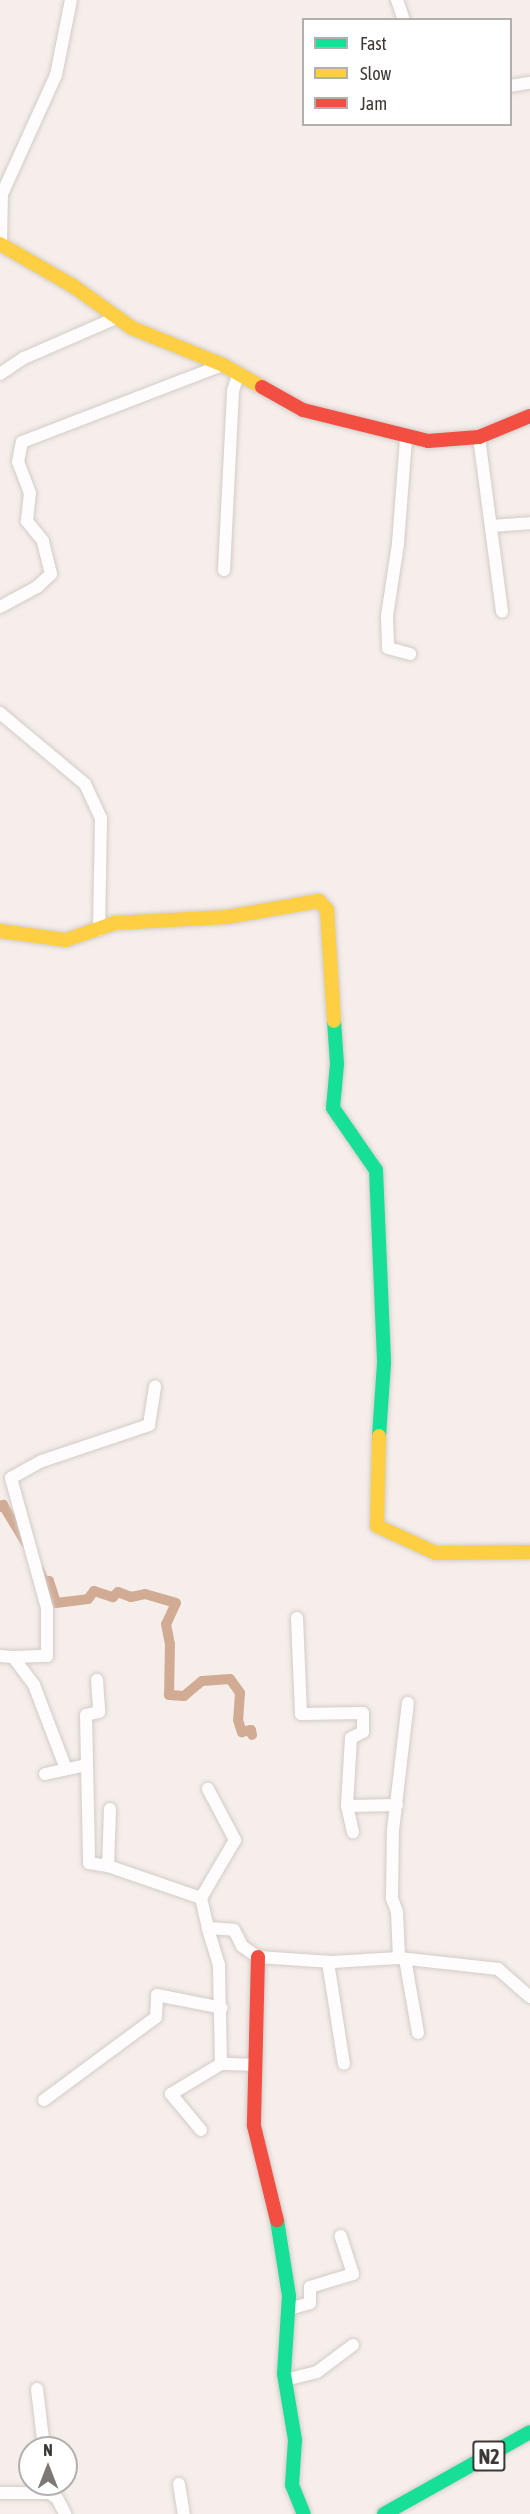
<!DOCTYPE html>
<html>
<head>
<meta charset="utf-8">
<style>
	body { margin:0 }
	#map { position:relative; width:530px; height:2514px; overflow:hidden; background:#f6eeea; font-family:"Asap Condensed",sans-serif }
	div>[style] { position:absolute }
	.canal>* { height:10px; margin:-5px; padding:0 5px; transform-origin:5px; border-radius:5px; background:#d2ab94 }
	.roads { filter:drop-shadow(0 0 2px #d2ccc8) drop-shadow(0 0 2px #d2ccc8) }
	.street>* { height:12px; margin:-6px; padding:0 6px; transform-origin:6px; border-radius:6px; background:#fefcfc }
	.fast>* { height:14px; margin:-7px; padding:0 7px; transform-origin:7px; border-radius:7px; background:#16e098 }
	.slow>* { height:14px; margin:-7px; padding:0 7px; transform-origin:7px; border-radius:7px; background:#ffcf43 }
	.jam>* { height:14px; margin:-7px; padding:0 7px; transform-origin:7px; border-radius:7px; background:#f24e42 }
	span { translate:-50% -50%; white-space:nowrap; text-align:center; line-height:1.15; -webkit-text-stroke:4.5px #fff; paint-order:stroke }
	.shield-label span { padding:2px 4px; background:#fff; border:2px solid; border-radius:4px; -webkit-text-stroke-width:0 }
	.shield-label { font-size:20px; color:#3e3835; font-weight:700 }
	.legend { position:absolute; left:302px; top:18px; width:210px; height:108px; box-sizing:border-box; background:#fff; border:2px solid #b2afae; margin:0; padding:8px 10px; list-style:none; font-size:18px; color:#3e3835 }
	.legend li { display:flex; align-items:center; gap:12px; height:30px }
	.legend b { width:30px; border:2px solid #b2afae }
	.north { position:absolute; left:18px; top:2436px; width:60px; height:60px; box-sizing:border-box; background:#fff; border:2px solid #b2afae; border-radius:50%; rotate:0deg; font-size:16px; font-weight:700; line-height:24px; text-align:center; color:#3e3835 }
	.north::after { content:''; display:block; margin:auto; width:21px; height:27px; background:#7e7874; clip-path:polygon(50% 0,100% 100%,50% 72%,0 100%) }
</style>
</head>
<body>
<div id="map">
	<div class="canal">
		<i style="left:0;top:1507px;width:4px;rotate:-34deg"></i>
		<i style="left:3px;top:1505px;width:44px;rotate:58.8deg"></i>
		<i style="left:39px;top:1570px;width:12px;rotate:66deg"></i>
		<i style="left:44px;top:1581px;width:5px"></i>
		<i style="left:49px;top:1581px;width:23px;rotate:72deg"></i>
		<i style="left:56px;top:1603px;width:32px;rotate:-7deg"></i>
		<i style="left:88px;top:1599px;width:10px;rotate:-53deg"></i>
		<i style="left:94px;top:1591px;width:20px;rotate:18deg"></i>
		<i style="left:113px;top:1597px;width:7px;rotate:-45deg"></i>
		<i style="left:118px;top:1592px;width:14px;rotate:21deg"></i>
		<i style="left:131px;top:1597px;width:14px;rotate:-12deg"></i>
		<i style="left:145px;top:1594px;width:32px;rotate:16deg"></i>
		<i style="left:176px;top:1603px;width:23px;rotate:115deg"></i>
		<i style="left:166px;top:1624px;width:20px;rotate:79deg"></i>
		<i style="left:170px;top:1644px;width:51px;rotate:91.1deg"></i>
		<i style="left:169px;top:1695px;width:15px;rotate:4deg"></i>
		<i style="left:184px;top:1696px;width:23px;rotate:-40deg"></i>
		<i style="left:202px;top:1681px;width:28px;rotate:-4deg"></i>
		<i style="left:230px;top:1679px;width:17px;rotate:54deg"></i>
		<i style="left:240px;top:1693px;width:27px;rotate:94deg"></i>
		<i style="left:238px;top:1720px;width:13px;rotate:72deg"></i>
		<i style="left:242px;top:1732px;width:9px;rotate:-13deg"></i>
		<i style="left:251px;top:1730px;width:5px;rotate:79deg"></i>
	</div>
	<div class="roads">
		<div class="street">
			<i style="left:397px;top:0;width:21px;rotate:71deg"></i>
			<i style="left:510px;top:86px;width:20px;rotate:-9deg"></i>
			<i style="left:1px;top:244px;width:50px;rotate:-88.9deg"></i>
			<i style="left:2px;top:194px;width:131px;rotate:-65.6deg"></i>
			<i style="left:56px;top:75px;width:76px;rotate:-78.7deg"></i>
			<i style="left:0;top:374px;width:29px;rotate:-34deg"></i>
			<i style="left:24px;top:358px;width:100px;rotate:-23.5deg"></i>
			<i style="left:479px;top:437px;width:176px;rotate:82.5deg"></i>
			<i style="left:406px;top:439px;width:105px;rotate:94.4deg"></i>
			<i style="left:398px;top:544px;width:73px;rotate:98.7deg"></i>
			<i style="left:387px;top:616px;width:32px;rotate:88deg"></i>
			<i style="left:388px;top:648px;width:23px;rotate:15deg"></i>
			<i style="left:491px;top:526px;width:39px;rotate:-4deg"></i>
			<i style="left:224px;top:570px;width:179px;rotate:-87.1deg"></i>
			<i style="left:233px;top:391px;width:17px;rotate:-73deg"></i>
			<i style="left:0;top:607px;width:42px;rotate:-28.4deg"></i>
			<i style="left:37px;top:587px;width:19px;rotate:-43deg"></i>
			<i style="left:51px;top:574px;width:34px;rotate:-104deg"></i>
			<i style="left:43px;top:541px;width:26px;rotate:-129deg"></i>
			<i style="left:27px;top:521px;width:28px;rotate:-84deg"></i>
			<i style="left:30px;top:493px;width:33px;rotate:-111deg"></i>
			<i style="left:18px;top:462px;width:20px;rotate:-79deg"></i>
			<i style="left:22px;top:442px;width:215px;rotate:-21deg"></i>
			<i style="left:0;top:713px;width:111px;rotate:39.9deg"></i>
			<i style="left:85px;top:784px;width:38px;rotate:65deg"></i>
			<i style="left:101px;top:818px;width:112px;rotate:91deg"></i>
			<i style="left:297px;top:1618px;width:96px;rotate:87.6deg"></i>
			<i style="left:301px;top:1714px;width:62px;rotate:-0.9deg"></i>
			<i style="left:363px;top:1713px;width:19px;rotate:90deg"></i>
			<i style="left:363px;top:1732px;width:13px;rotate:153deg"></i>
			<i style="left:351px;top:1738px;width:68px;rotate:93.4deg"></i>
			<i style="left:347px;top:1806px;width:50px;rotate:-1.1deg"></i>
			<i style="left:0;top:1656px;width:13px;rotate:4deg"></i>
			<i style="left:13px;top:1657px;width:35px;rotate:53deg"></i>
			<i style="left:34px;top:1685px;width:90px;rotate:69.1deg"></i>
			<i style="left:13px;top:1657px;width:34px;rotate:-2deg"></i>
			<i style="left:47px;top:1656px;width:48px;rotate:-90deg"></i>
			<i style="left:47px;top:1608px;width:135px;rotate:-105.5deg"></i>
			<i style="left:11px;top:1478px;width:35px;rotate:-29deg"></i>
			<i style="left:42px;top:1461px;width:113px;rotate:-18.6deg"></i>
			<i style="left:149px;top:1425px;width:39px;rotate:-81deg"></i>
			<i style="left:97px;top:1680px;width:32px;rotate:86deg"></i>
			<i style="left:99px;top:1712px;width:13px;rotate:167deg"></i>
			<i style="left:86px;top:1715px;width:148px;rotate:88.8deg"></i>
			<i style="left:89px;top:1863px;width:19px;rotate:9deg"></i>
			<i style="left:45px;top:1774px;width:43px;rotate:-12.1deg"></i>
			<i style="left:347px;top:1806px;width:27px;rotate:77deg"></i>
			<i style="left:110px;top:1809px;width:57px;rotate:92deg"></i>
			<i style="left:108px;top:1866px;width:98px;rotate:19deg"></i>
			<i style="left:201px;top:1898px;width:31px;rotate:77deg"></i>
			<i style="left:201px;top:1898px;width:67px;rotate:-59.6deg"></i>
			<i style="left:235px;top:1840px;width:58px;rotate:-117.9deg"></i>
			<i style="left:399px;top:1958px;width:46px;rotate:-92.5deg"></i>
			<i style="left:397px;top:1912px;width:15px;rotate:-110deg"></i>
			<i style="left:392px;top:1898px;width:68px;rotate:-89.2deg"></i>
			<i style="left:393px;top:1830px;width:128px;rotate:-83.3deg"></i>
			<i style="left:405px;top:1959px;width:75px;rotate:80deg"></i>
			<i style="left:328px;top:1962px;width:103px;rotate:81.1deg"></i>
			<i style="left:256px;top:2065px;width:35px;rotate:-178deg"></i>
			<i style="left:221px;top:2064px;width:99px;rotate:-91.2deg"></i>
			<i style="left:219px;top:1965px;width:39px;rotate:-107deg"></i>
			<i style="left:208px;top:1928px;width:26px;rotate:4deg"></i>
			<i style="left:234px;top:1930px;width:18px;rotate:63deg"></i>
			<i style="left:242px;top:1946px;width:19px;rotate:35deg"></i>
			<i style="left:258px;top:1957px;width:74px;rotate:3.9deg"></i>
			<i style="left:332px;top:1962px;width:67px;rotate:-3.4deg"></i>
			<i style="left:399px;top:1958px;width:100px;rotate:6.3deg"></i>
			<i style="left:498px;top:1969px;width:43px;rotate:41.2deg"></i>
			<i style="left:44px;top:2100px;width:139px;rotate:-36.5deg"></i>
			<i style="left:156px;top:2017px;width:22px;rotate:-87deg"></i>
			<i style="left:157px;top:1995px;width:66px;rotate:11.3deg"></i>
			<i style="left:201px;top:2130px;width:47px;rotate:-129.8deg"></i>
			<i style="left:171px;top:2094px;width:58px;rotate:-31deg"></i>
			<i style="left:289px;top:2309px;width:22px;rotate:-16deg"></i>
			<i style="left:310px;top:2303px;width:16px;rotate:-90deg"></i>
			<i style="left:310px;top:2287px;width:45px;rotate:-16.8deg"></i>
			<i style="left:353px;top:2274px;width:40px;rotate:-108deg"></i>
			<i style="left:285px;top:2380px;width:33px;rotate:-14deg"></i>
			<i style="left:317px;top:2372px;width:45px;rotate:-36.9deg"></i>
			<i style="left:37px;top:2389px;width:59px;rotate:83.2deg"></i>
			<i style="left:179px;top:2484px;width:30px;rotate:81deg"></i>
			<i style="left:0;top:2493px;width:49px"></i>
			<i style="left:49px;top:2493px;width:9px;rotate:32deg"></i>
			<i style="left:57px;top:2498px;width:18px;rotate:63deg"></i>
		</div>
		<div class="fast">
			<i style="left:334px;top:1021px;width:43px;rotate:86deg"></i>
			<i style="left:337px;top:1064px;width:44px;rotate:95.2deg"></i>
			<i style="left:333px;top:1108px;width:75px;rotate:55.3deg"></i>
			<i style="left:376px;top:1170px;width:193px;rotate:87.6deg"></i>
			<i style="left:384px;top:1363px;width:73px;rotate:93.9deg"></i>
			<i style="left:277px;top:2220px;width:77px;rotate:81deg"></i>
			<i style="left:289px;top:2296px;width:78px;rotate:93.7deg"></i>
			<i style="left:284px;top:2374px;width:67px;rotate:80.5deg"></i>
			<i style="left:295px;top:2440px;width:45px;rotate:93.8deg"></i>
			<i style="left:292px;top:2485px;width:31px;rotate:68deg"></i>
			<i style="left:384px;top:2514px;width:167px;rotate:-29.3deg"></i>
		</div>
		<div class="slow">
			<i style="left:0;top:244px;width:84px;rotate:29.9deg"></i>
			<i style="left:73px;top:286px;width:72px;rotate:35.4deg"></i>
			<i style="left:132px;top:328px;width:98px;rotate:22.1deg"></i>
			<i style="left:223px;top:365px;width:45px;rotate:29.4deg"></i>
			<i style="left:0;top:931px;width:67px;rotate:7.8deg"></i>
			<i style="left:66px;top:940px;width:52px;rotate:-19.1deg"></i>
			<i style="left:115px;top:923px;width:112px;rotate:-3.1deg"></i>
			<i style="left:227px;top:917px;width:93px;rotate:-9.9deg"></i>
			<i style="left:319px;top:901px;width:12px;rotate:48deg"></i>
			<i style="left:327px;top:910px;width:111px;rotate:86.4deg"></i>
			<i style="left:379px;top:1436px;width:90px;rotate:91.3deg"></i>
			<i style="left:377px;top:1526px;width:65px;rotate:24.6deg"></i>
			<i style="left:436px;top:1553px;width:94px;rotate:-0.6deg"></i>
		</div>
		<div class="jam">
			<i style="left:262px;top:387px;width:47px;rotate:29.3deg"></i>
			<i style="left:303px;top:410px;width:129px;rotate:13.9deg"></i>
			<i style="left:428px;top:441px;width:51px;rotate:-4.5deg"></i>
			<i style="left:479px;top:437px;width:55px;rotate:-22.4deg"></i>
			<i style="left:258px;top:1957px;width:169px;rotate:91.4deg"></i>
			<i style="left:254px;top:2126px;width:97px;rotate:76.3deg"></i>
		</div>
	</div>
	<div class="shield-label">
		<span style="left:489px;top:2456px">N2</span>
	</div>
	<ul class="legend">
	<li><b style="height:8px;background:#16e098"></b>Fast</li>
	<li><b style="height:8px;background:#ffcf43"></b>Slow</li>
	<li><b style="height:8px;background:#f24e42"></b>Jam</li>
	</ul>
	<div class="north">N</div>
</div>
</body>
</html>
